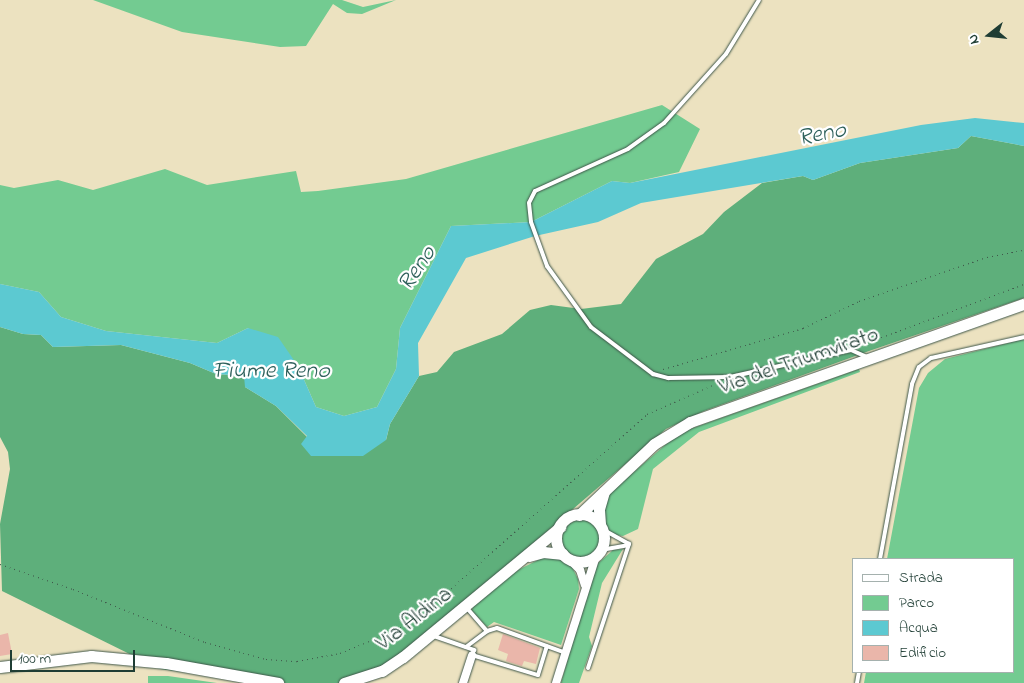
<!DOCTYPE html>
<html>
<head>
<meta charset="utf-8">
<style>
	body { margin:0 }
	#map { position:relative; width:1024px; height:683px; overflow:hidden; background:#ece2c0; font-family:"Indie Flower",sans-serif }
	div>[style] { position:absolute }
	.green>* { inset:0; background:#73cb91 }
	.round { border-radius:50% }
	.forest>* { inset:0; background:#5eaf7b }
	.water>* { inset:0; background:#5cc9d1 }
	.building>* { inset:0; background:#eab6aa }
	.path>* { height:1px; margin-top:-0.5px; transform-origin:0; background:repeating-linear-gradient(90deg,#3e5649 0 1px,transparent 0 5px) }
	.roads { filter:drop-shadow(0 0 1px #3e5649) drop-shadow(0 0 1px #3e5649) }
	.lane>* { height:4px; margin:-2px; padding:0 2px; transform-origin:2px; border-radius:2px; background:#fff }
	.street>* { height:8px; margin:-4px; padding:0 4px; transform-origin:4px; border-radius:4px; background:#fff }
	.secondary>* { height:11px; margin:-5.5px; padding:0 5.5px; transform-origin:5.5px; border-radius:5.5px; background:#fff }
	.secondary>.ring { margin:-5.5px; padding:0; box-sizing:content-box; background:none; border:11px solid #fff; border-radius:50% }
	span { translate:-50% -50%; white-space:nowrap; text-align:center; line-height:1.15; -webkit-text-stroke:4.5px #fff; paint-order:stroke }
	.street-label { font-size:22px; color:#1f3d34 }
	.water-label { font-size:24px; color:#2e605b; font-style:italic }
	.legend { position:absolute; left:852px; top:558px; width:162px; height:115px; box-sizing:border-box; background:#fff; border:1px solid #a5b1ae; margin:0; padding:6px 9px; list-style:none; font-size:15px; color:#1f3d34 }
	.legend li { display:flex; align-items:center; gap:10px; height:25px }
	.legend b { width:25px; border:1px solid #a5b1ae }
	.north { position:absolute; left:964px; top:10px; width:50px; height:50px; -webkit-text-stroke:4px #fff; paint-order:stroke; rotate:254deg; font-size:14px; font-weight:700; line-height:20px; text-align:center; color:#1f3d34 }
	.north::after { content:''; display:block; margin:auto; width:18px; height:22px; background:#1f3d34; clip-path:polygon(50% 0,100% 100%,50% 72%,0 100%) }
	.scale { position:absolute; left:10px; top:650px; width:125px; height:22px; box-sizing:border-box; border:2px solid #1f3d34; border-top:0; padding-left:6px; font-size:15px; line-height:18px; white-space:nowrap; color:#1f3d34; -webkit-text-stroke:4px #fff; paint-order:stroke }
</style>
</head>
<body>
<div id="map">
	<div class="green">
		<i style="clip-path:polygon(93px 0,342px 0,363px 7px,396px 0,362px 14px,347px 13px,333px 4px,306px 46px,280px 47px,182px 32px)"></i>
		<i style="clip-path:polygon(662px 105px,700px 129px,679px 172px,630px 183px,612px 181px,531px 222px,451px 226px,400px 328px,396px 369px,377px 407px,344px 416px,316px 407px,298px 366px,248px 328px,217px 343px,106px 331px,61px 317px,39px 292px,0 284px,0 185px,14px 188px,58px 180px,93px 190px,165px 169px,207px 185px,296px 171px,301px 192px,318px 191px,406px 179px)"></i>
		<i style="clip-path:polygon(1024px 339px,1024px 683px,864px 683px,866px 672px,1013px 672px,1013px 559px,887px 559px,919px 388px,928px 373px,945px 359px)"></i>
		<i style="clip-path:polygon(859px 369px,860px 372px,699px 432px,653px 469px,638px 529px,623px 536px,609px 534px,602px 519px,606px 496px,679px 433px)"></i>
		<i class="round" style="left:562px;top:520px;width:38px;height:38px"></i>
		<i style="clip-path:polygon(623px 549px,602px 583px,589px 637px,592px 646px,579px 683px,561px 683px,594px 567px,613px 550px)"></i>
		<i style="clip-path:polygon(546px 556px,557px 558px,572px 567px,578px 579px,579px 589px,561px 645px,494px 622px,487px 627px,472px 611px,473px 604px,508px 575px)"></i>
		<i style="clip-path:polygon(148px 676px,168px 676px,217px 683px,148px 683px)"></i>
	</div>
	<div class="forest">
		<i style="clip-path:polygon(971px 136px,1024px 146px,1024px 298px,869px 351px,704px 411px,666px 429px,378px 677px,348px 683px,266px 683px,160px 669px,2px 591px,0 524px,10px 469px,8px 452px,0 437px,0 327px,23px 334px,41px 335px,53px 347px,121px 345px,190px 363px,216px 374px,245px 376px,245px 387px,276px 406px,307px 437px,386px 440px,390px 424px,419px 376px,437px 372px,454px 352px,502px 334px,530px 310px,551px 305px,581px 309px,621px 304px,656px 259px,703px 234px,724px 212px,762px 183px,803px 176px,813px 180px,860px 163px,958px 148px)"></i>
	</div>
	<div class="water">
		<i style="clip-path:polygon(975px 118px,1024px 123px,1024px 146px,971px 136px,958px 148px,860px 163px,813px 180px,803px 176px,641px 203px,598px 222px,535px 236px,466px 258px,418px 343px,419px 376px,390px 424px,386px 440px,363px 456px,311px 456px,301px 444px,307px 436px,276px 406px,245px 387px,244px 376px,216px 374px,190px 363px,121px 345px,53px 347px,41px 335px,23px 334px,0 327px,0 284px,39px 292px,61px 317px,106px 331px,217px 343px,248px 328px,278px 337px,298px 366px,316px 407px,344px 416px,377px 407px,396px 369px,400px 328px,451px 226px,531px 222px,612px 181px,630px 183px,921px 125px)"></i>
	</div>
	<div class="building">
		<i style="clip-path:polygon(8px 633px,12px 654px,0 656px,0 635px)"></i>
		<i style="clip-path:polygon(503px 634px,540px 648px,536px 664px,524px 661px,522px 666px,506px 661px,508px 654px,498px 650px)"></i>
	</div>
	<div class="path">
		<i style="left:858px;top:346px;width:177px;rotate:-20.5deg"></i>
		<i style="left:663px;top:369px;width:146px;rotate:-16.3deg"></i>
		<i style="left:803px;top:328px;width:62px;rotate:-25.7deg"></i>
		<i style="left:859px;top:301px;width:135px;rotate:-19deg"></i>
		<i style="left:987px;top:257px;width:38px;rotate:-11deg"></i>
		<i style="left:0;top:564px;width:77px;rotate:18.9deg"></i>
		<i style="left:73px;top:589px;width:142px;rotate:21.9deg"></i>
		<i style="left:205px;top:642px;width:63px;rotate:15.6deg"></i>
		<i style="left:266px;top:659px;width:31px;rotate:4deg"></i>
		<i style="left:297px;top:661px;width:44px;rotate:-10.5deg"></i>
		<i style="left:340px;top:653px;width:61px;rotate:-22.3deg"></i>
		<i style="left:396px;top:630px;width:29px;rotate:-31deg"></i>
		<i style="left:421px;top:615px;width:302px;rotate:-41.6deg"></i>
		<i style="left:647px;top:414px;width:74px;rotate:-23.8deg"></i>
	</div>
	<div class="roads">
		<div class="lane">
			<i style="left:759px;top:0;width:63px;rotate:121.4deg"></i>
			<i style="left:726px;top:54px;width:93px;rotate:131.9deg"></i>
			<i style="left:664px;top:123px;width:44px;rotate:144.2deg"></i>
			<i style="left:628px;top:149px;width:102px;rotate:155.7deg"></i>
			<i style="left:535px;top:191px;width:13px;rotate:117deg"></i>
			<i style="left:529px;top:203px;width:19px;rotate:84deg"></i>
			<i style="left:531px;top:222px;width:47px;rotate:70deg"></i>
			<i style="left:547px;top:266px;width:75px;rotate:54.2deg"></i>
			<i style="left:591px;top:327px;width:78px;rotate:37.2deg"></i>
			<i style="left:653px;top:374px;width:16px;rotate:15deg"></i>
			<i style="left:668px;top:378px;width:62px;rotate:-0.9deg"></i>
			<i style="left:730px;top:377px;width:124px;rotate:-12.6deg"></i>
			<i style="left:851px;top:350px;width:17px;rotate:24deg"></i>
			<i style="left:602px;top:529px;width:31px;rotate:29deg"></i>
			<i style="left:601px;top:550px;width:27px;rotate:-10deg"></i>
			<i style="left:880px;top:559px;width:178px;rotate:-79.6deg"></i>
			<i style="left:912px;top:384px;width:18px;rotate:-68deg"></i>
			<i style="left:919px;top:367px;width:15px;rotate:-37deg"></i>
			<i style="left:931px;top:358px;width:95px;rotate:-12.7deg"></i>
			<i style="left:466px;top:607px;width:32px;rotate:49deg"></i>
			<i style="left:487px;top:631px;width:10px;rotate:-17deg"></i>
			<i style="left:497px;top:628px;width:73px;rotate:19.9deg"></i>
			<i style="left:431px;top:635px;width:46px;rotate:19.2deg"></i>
			<i style="left:474px;top:650px;width:5px;rotate:112deg"></i>
			<i style="left:472px;top:655px;width:69px;rotate:16.9deg"></i>
			<i style="left:538px;top:675px;width:30px;rotate:-73deg"></i>
			<i style="left:466px;top:647px;width:26px;rotate:-37deg"></i>
			<i style="left:588px;top:668px;width:131px;rotate:-71.7deg"></i>
			<i style="left:857px;top:683px;width:11px;rotate:-80deg"></i>
		</div>
		<div class="street">
			<i style="left:568px;top:558px;width:17px;rotate:45deg"></i>
			<i style="left:580px;top:570px;width:16px;rotate:72deg"></i>
			<i style="left:463px;top:683px;width:29px;rotate:-72deg"></i>
			<i style="left:556px;top:683px;width:133px;rotate:-72.5deg"></i>
		</div>
		<div class="secondary">
			<i class="ring" style="left:556px;top:514px;width:37px;height:37px"></i>
			<i style="left:579px;top:515px;width:103px;rotate:-43.4deg"></i>
			<i style="left:654px;top:444px;width:42px;rotate:-31.4deg"></i>
			<i style="left:690px;top:422px;width:354px;rotate:-19.5deg"></i>
			<i style="left:600px;top:524px;width:15px;rotate:-94deg"></i>
			<i style="left:599px;top:509px;width:18px;rotate:-74deg"></i>
			<i style="left:529px;top:556px;width:15px;rotate:-16deg"></i>
			<i style="left:543px;top:552px;width:20px;rotate:6deg"></i>
			<i style="left:0;top:667px;width:92px;rotate:-6.9deg"></i>
			<i style="left:91px;top:656px;width:75px;rotate:5.3deg"></i>
			<i style="left:166px;top:663px;width:114px;rotate:10.1deg"></i>
			<i style="left:344px;top:683px;width:40px;rotate:-18deg"></i>
			<i style="left:382px;top:671px;width:25px;rotate:-34deg"></i>
			<i style="left:403px;top:657px;width:204px;rotate:-39.6deg"></i>
		</div>
	</div>
	<div class="street-label">
		<span style="left:799px;top:362px;rotate:-19deg">Via del Triumvirato</span>
		<span style="left:415px;top:620px;rotate:-38deg">Via Aldina</span>
	</div>
	<div class="water-label">
		<span style="left:822px;top:135px;rotate:-11deg">Reno</span>
		<span style="left:418px;top:269px;rotate:-56deg">Reno</span>
		<span style="left:271px;top:372px">Fiume Reno</span>
	</div>
	<ul class="legend">
	<li><b style="height:6px;background:#fff"></b>Strada</li>
	<li><b style="height:14px;background:#73cb91"></b>Parco</li>
	<li><b style="height:14px;background:#5cc9d1"></b>Acqua</li>
	<li><b style="height:14px;background:#eab6aa"></b>Edificio</li>
	</ul>
	<div class="north">N</div>
	<div class="scale">100 m</div>
</div>
</body>
</html>
